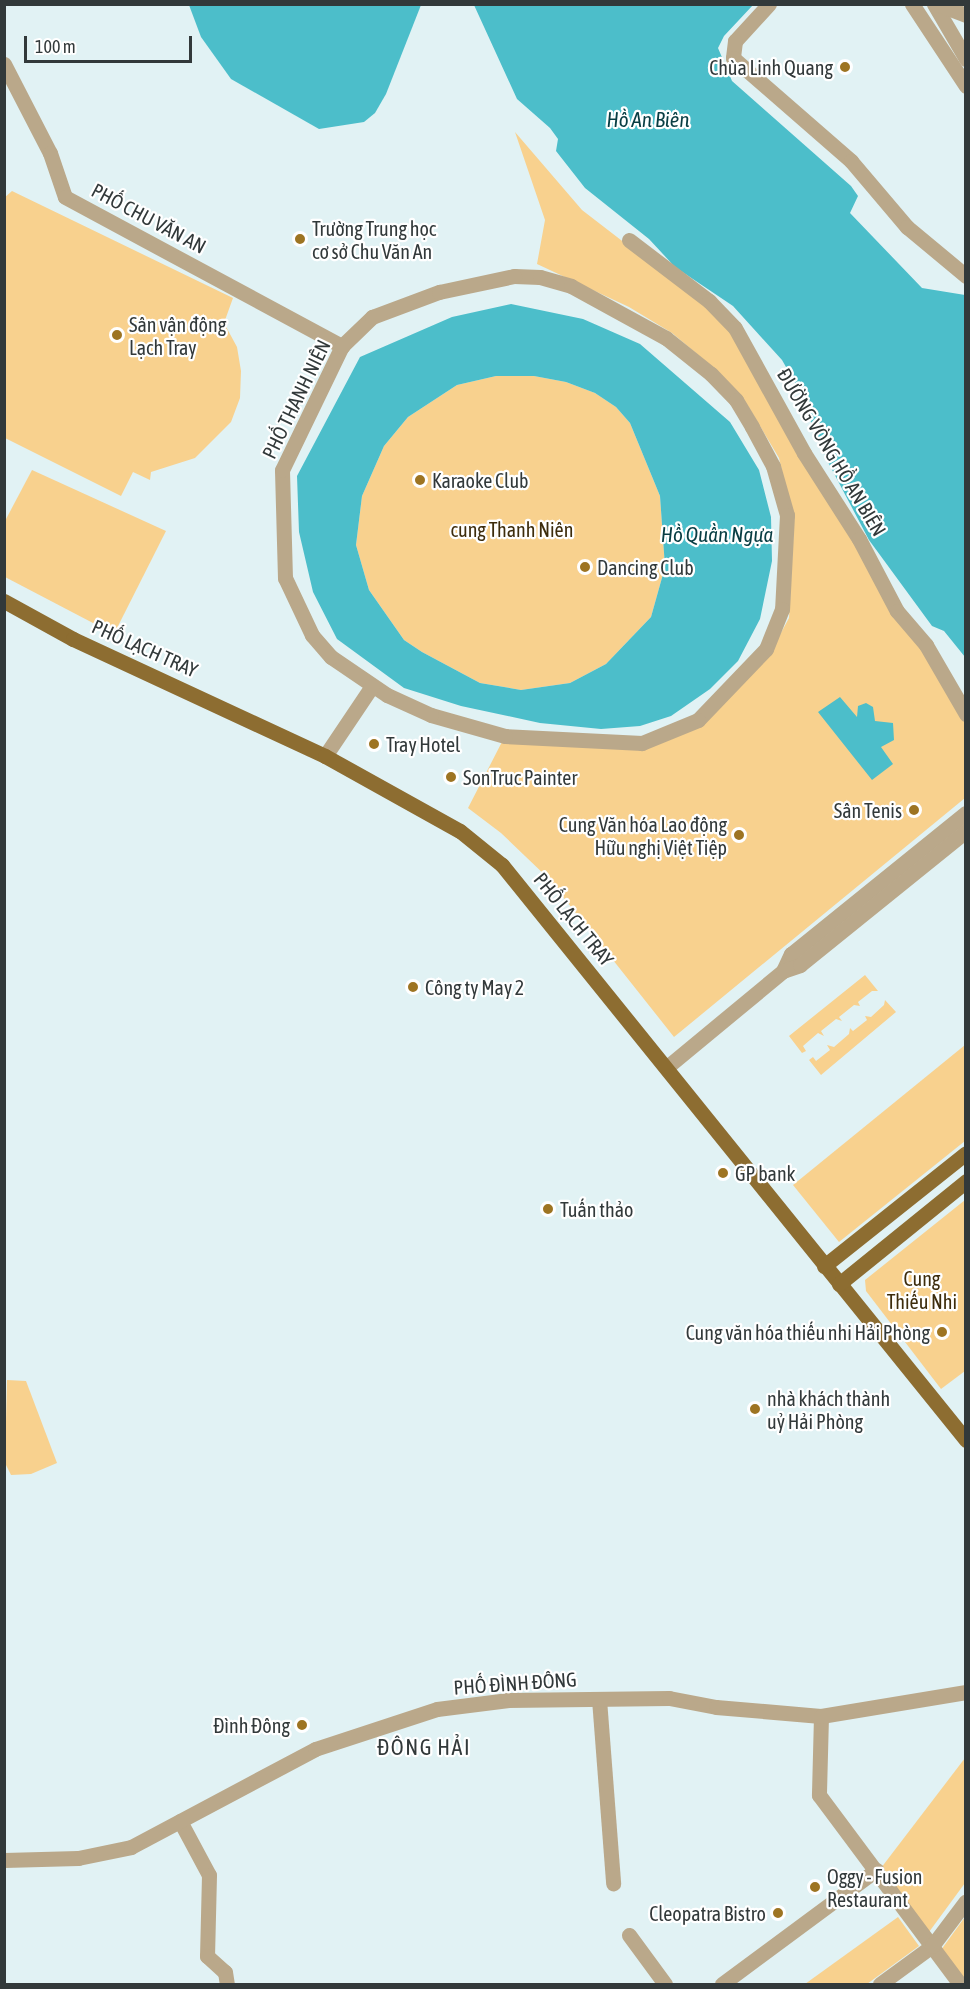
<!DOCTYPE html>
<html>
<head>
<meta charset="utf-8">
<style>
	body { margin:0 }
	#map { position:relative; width:970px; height:1989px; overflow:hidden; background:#e1f2f4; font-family:"Asap Condensed",sans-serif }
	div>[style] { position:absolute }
	.green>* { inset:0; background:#f8d18e }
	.water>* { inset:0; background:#4cbeca }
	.minor>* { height:15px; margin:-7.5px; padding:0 7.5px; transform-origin:7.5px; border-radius:7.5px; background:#baa88a }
	.major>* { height:15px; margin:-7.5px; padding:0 7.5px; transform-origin:7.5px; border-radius:7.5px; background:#8d6d31 }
	.dots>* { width:16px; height:16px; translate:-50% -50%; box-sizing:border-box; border:3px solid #fff; border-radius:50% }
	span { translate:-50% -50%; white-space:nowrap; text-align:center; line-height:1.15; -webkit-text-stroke:4.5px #fff; paint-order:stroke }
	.poi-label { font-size:20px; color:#32393a }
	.right { translate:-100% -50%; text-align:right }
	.left { translate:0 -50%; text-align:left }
	.street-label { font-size:20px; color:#32393a }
	.park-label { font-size:20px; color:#3d2c0c }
	.water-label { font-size:21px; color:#093e44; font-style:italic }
	.quarter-label { font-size:22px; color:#32393a; letter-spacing:1.5px }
	.frame { position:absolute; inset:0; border:6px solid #32393a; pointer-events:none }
	.scale { position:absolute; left:24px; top:36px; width:168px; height:27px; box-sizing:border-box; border:3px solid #32393a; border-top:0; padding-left:8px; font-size:18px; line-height:21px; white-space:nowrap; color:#32393a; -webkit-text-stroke:4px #fff; paint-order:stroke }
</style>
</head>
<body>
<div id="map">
	<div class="green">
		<i style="clip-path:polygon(515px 132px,582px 210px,735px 328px,959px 704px,965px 725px,965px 798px,674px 1037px,548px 878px,501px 833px,468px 808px,505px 736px,639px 750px,699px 722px,770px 653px,789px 618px,794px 524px,779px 458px,748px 406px,715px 369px,672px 333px,629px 307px,537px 264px,545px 220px)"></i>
		<i style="clip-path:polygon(12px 191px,233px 298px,224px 323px,237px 347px,241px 371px,240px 398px,231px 422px,195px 458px,151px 472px,150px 480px,133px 472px,121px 496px,5px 438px,4px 198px)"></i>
		<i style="clip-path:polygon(496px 376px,534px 376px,566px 382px,595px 393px,616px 407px,630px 423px,660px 496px,665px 567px,651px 617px,606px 664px,570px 683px,521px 690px,480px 683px,422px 652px,404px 640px,369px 590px,356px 545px,362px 496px,384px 446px,408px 417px,457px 385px)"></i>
		<i style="clip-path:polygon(32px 470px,166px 531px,114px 634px,5px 577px,5px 521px)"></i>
		<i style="clip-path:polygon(865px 975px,878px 991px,872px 991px,858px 1002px,860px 1006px,854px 1005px,839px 1017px,842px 1021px,836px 1019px,821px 1031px,824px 1036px,818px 1033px,803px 1046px,806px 1051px,802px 1053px,789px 1036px)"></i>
		<i style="clip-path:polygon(885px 1000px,896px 1012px,821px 1075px,809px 1060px,813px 1057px,816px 1061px,830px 1050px,827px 1045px,834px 1047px,849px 1034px,850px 1028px,853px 1031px,867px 1020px,865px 1016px,871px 1017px,884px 1005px)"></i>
		<i style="clip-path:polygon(965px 1045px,965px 1141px,839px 1242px,793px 1185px)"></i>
		<i style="clip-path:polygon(965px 1200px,965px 1371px,941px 1389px,866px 1291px,865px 1280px)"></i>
		<i style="clip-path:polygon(7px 1380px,26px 1381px,57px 1463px,31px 1474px,11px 1475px,5px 1463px)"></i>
		<i style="clip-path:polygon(965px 1758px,965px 1883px,929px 1932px,881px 1868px)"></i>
		<i style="clip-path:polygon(898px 1917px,919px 1946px,867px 1984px,805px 1984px)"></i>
		<i style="clip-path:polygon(965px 1917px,965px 1981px,941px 1950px)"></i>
	</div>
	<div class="water">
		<i style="clip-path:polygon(189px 5px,189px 4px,421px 5px,386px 94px,375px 113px,364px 122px,319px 129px,231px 79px,201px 37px)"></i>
		<i style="clip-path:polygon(474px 5px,753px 5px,724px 36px,718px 48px,732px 81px,851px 186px,858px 196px,850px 213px,922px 288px,965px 295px,965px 657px,944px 631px,932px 626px,869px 540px,818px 443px,802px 395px,782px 360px,733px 306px,675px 267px,649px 239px,585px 188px,556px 151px,558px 139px,550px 128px,517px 99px)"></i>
		<i style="clip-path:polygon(evenodd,511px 304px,583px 319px,640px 344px,730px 422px,759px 470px,771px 517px,772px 561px,760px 619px,738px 661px,710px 689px,671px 716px,640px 726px,601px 729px,540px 723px,461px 706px,404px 688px,337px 639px,313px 592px,299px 532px,297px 476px,360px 357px,452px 317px,511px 304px,496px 376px,534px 376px,566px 382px,595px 393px,616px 407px,630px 423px,660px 496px,665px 567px,651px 617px,606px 664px,570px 683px,521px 690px,480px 683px,422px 652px,404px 640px,369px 590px,356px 545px,362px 496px,384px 446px,408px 417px,457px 385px,496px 376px)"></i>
		<i style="clip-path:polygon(840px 697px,857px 717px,858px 706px,866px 703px,873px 707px,875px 721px,893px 723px,894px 740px,881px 747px,893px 764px,872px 780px,818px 712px)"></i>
	</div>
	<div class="minor">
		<i style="left:769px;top:4px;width:50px;rotate:132.6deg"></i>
		<i style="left:735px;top:41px;width:17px;rotate:97deg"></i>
		<i style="left:733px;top:58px;width:157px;rotate:41.1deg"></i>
		<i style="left:851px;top:161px;width:87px;rotate:49.7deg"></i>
		<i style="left:907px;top:227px;width:77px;rotate:39.7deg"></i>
		<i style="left:912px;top:4px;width:98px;rotate:56.6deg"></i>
		<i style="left:934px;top:4px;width:64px;rotate:59.8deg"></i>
		<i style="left:937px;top:4px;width:31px;rotate:21deg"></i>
		<i style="left:4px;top:64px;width:100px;rotate:62.7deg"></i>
		<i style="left:50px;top:153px;width:46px;rotate:71.2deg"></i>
		<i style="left:65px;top:197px;width:315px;rotate:28.3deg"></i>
		<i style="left:629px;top:240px;width:101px;rotate:37.3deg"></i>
		<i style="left:709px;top:301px;width:37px;rotate:46deg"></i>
		<i style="left:735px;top:328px;width:143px;rotate:61.1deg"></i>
		<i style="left:804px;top:453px;width:102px;rotate:57.4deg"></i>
		<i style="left:859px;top:539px;width:81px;rotate:62.2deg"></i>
		<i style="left:897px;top:611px;width:45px;rotate:49.5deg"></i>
		<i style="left:926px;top:645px;width:80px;rotate:59.9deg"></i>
		<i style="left:514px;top:276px;width:26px;rotate:2deg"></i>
		<i style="left:540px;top:277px;width:32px;rotate:16deg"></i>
		<i style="left:571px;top:286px;width:108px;rotate:28.7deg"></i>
		<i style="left:666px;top:338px;width:58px;rotate:38.7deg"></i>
		<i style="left:711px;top:374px;width:36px;rotate:46deg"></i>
		<i style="left:736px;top:400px;width:31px;rotate:59deg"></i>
		<i style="left:752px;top:427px;width:44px;rotate:61.7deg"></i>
		<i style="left:773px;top:466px;width:51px;rotate:74.1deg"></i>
		<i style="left:787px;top:515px;width:94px;rotate:93deg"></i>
		<i style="left:782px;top:609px;width:43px;rotate:111.8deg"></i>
		<i style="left:766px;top:649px;width:98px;rotate:133.8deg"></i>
		<i style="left:698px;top:720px;width:61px;rotate:157.7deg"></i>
		<i style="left:642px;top:743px;width:137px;rotate:-177.1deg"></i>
		<i style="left:505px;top:736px;width:77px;rotate:-164.2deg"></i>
		<i style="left:431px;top:715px;width:48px;rotate:-155.6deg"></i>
		<i style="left:387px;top:695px;width:68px;rotate:-145.8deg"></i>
		<i style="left:331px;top:657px;width:29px;rotate:-131deg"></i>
		<i style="left:312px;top:635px;width:63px;rotate:-115.3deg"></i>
		<i style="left:285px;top:578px;width:108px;rotate:-91.6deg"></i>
		<i style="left:282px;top:470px;width:138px;rotate:-64.2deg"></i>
		<i style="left:342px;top:346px;width:42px;rotate:-44deg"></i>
		<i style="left:372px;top:317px;width:72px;rotate:-20.5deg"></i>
		<i style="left:439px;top:292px;width:77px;rotate:-12deg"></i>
		<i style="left:325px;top:756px;width:84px;rotate:-56.1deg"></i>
		<i style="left:783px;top:971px;width:19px;rotate:-65deg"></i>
		<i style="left:791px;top:954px;width:225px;rotate:-38.9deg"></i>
		<i style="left:667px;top:1067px;width:151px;rotate:-39.6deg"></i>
		<i style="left:783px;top:971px;width:18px;rotate:-19deg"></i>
		<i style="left:800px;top:965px;width:213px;rotate:-38.9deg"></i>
		<i style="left:599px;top:1699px;width:185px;rotate:85.6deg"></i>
		<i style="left:821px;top:1716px;width:79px;rotate:91.5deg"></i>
		<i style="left:819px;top:1795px;width:236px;rotate:53.3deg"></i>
		<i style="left:180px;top:1821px;width:61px;rotate:61.8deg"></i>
		<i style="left:209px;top:1875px;width:81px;rotate:91.4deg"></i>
		<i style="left:207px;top:1956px;width:24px;rotate:42deg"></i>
		<i style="left:225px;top:1972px;width:12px;rotate:81deg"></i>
		<i style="left:4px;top:1860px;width:74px;rotate:-1.5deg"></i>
		<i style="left:78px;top:1858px;width:54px;rotate:-11.7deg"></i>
		<i style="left:131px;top:1847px;width:208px;rotate:-28deg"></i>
		<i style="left:315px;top:1749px;width:128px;rotate:-18.2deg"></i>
		<i style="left:437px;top:1709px;width:72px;rotate:-7.2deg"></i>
		<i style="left:508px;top:1700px;width:161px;rotate:-0.7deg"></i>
		<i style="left:669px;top:1698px;width:48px;rotate:10.8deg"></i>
		<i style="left:716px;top:1707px;width:105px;rotate:4.9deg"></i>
		<i style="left:821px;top:1716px;width:147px;rotate:-9.4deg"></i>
		<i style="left:629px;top:1935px;width:61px;rotate:53.7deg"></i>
		<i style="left:722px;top:1984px;width:192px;rotate:-36.5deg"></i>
		<i style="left:880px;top:1984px;width:64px;rotate:-36.2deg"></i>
		<i style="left:932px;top:1946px;width:56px;rotate:-52.9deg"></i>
	</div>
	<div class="major">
		<i style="left:4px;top:601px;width:79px;rotate:28.8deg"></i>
		<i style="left:73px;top:639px;width:278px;rotate:24.9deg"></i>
		<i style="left:325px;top:756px;width:154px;rotate:29.1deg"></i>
		<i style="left:460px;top:831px;width:54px;rotate:39deg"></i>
		<i style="left:502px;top:865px;width:739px;rotate:51.1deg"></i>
		<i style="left:824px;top:1266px;width:181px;rotate:-38.5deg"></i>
		<i style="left:839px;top:1284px;width:164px;rotate:-39deg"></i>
	</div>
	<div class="dots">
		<i style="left:845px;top:67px;background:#9d7422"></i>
		<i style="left:300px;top:239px;background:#9d7422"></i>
		<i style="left:117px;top:335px;background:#9d7422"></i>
		<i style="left:420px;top:480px;background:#9d7422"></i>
		<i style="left:585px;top:567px;background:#9d7422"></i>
		<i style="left:374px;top:744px;background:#9d7422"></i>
		<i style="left:451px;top:777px;background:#9d7422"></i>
		<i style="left:914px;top:810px;background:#9d7422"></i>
		<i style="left:739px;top:835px;background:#9d7422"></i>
		<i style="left:413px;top:987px;background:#9d7422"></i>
		<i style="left:723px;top:1173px;background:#9d7422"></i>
		<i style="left:548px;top:1209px;background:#9d7422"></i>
		<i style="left:942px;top:1332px;background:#9d7422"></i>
		<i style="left:755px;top:1409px;background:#9d7422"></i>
		<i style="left:302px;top:1725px;background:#9d7422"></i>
		<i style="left:815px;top:1887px;background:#9d7422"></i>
		<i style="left:778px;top:1913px;background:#9d7422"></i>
	</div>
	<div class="poi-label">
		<span class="right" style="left:833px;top:67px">Chùa Linh Quang</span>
		<span class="left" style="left:312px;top:240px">Trường Trung học<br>cơ sở Chu Văn An</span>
		<span class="left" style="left:129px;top:336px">Sân vận động<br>Lạch Tray</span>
		<span class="left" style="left:432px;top:480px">Karaoke Club</span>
		<span class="left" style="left:597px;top:567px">Dancing Club</span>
		<span class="left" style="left:386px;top:744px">Tray Hotel</span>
		<span class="left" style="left:463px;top:777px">SonTruc Painter</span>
		<span class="right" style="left:902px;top:810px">Sân Tenis</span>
		<span class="right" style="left:727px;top:836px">Cung Văn hóa Lao động<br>Hữu nghị Việt Tiệp</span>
		<span class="left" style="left:425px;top:987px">Công ty May 2</span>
		<span class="left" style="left:735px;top:1173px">GP bank</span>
		<span class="left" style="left:560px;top:1209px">Tuấn thảo</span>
		<span class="right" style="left:930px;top:1332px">Cung văn hóa thiếu nhi Hải Phòng</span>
		<span class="left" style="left:767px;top:1410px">nhà khách thành<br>uỷ Hải Phòng</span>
		<span class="right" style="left:290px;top:1725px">Đình Đông</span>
		<span class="left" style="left:827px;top:1888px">Oggy - Fusion<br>Restaurant</span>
		<span class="right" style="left:766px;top:1913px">Cleopatra Bistro</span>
	</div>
	<div class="street-label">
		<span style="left:149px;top:218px;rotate:28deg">PHỐ CHU VĂN AN</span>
		<span style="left:296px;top:399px;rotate:-64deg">PHỐ THANH NIÊN</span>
		<span style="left:832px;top:452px;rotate:59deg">ĐƯỜNG VÒNG HỒ AN BIÊN</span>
		<span style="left:145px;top:648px;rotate:24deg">PHỐ LẠCH TRAY</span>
		<span style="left:574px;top:919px;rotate:51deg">PHỐ LẠCH TRAY</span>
		<span style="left:515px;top:1683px;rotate:-4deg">PHỐ ĐÌNH ĐÔNG</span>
	</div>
	<div class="park-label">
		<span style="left:512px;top:529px">cung Thanh Niên</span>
		<span style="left:922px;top:1290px">Cung<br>Thiếu Nhi</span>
	</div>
	<div class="water-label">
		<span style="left:648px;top:119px">Hồ An Biên</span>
		<span style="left:717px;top:534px">Hồ Quần Ngựa</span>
	</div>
	<div class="quarter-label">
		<span style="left:424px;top:1748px">ĐÔNG HẢI</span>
	</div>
	<div class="frame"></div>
	<div class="scale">100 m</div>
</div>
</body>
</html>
